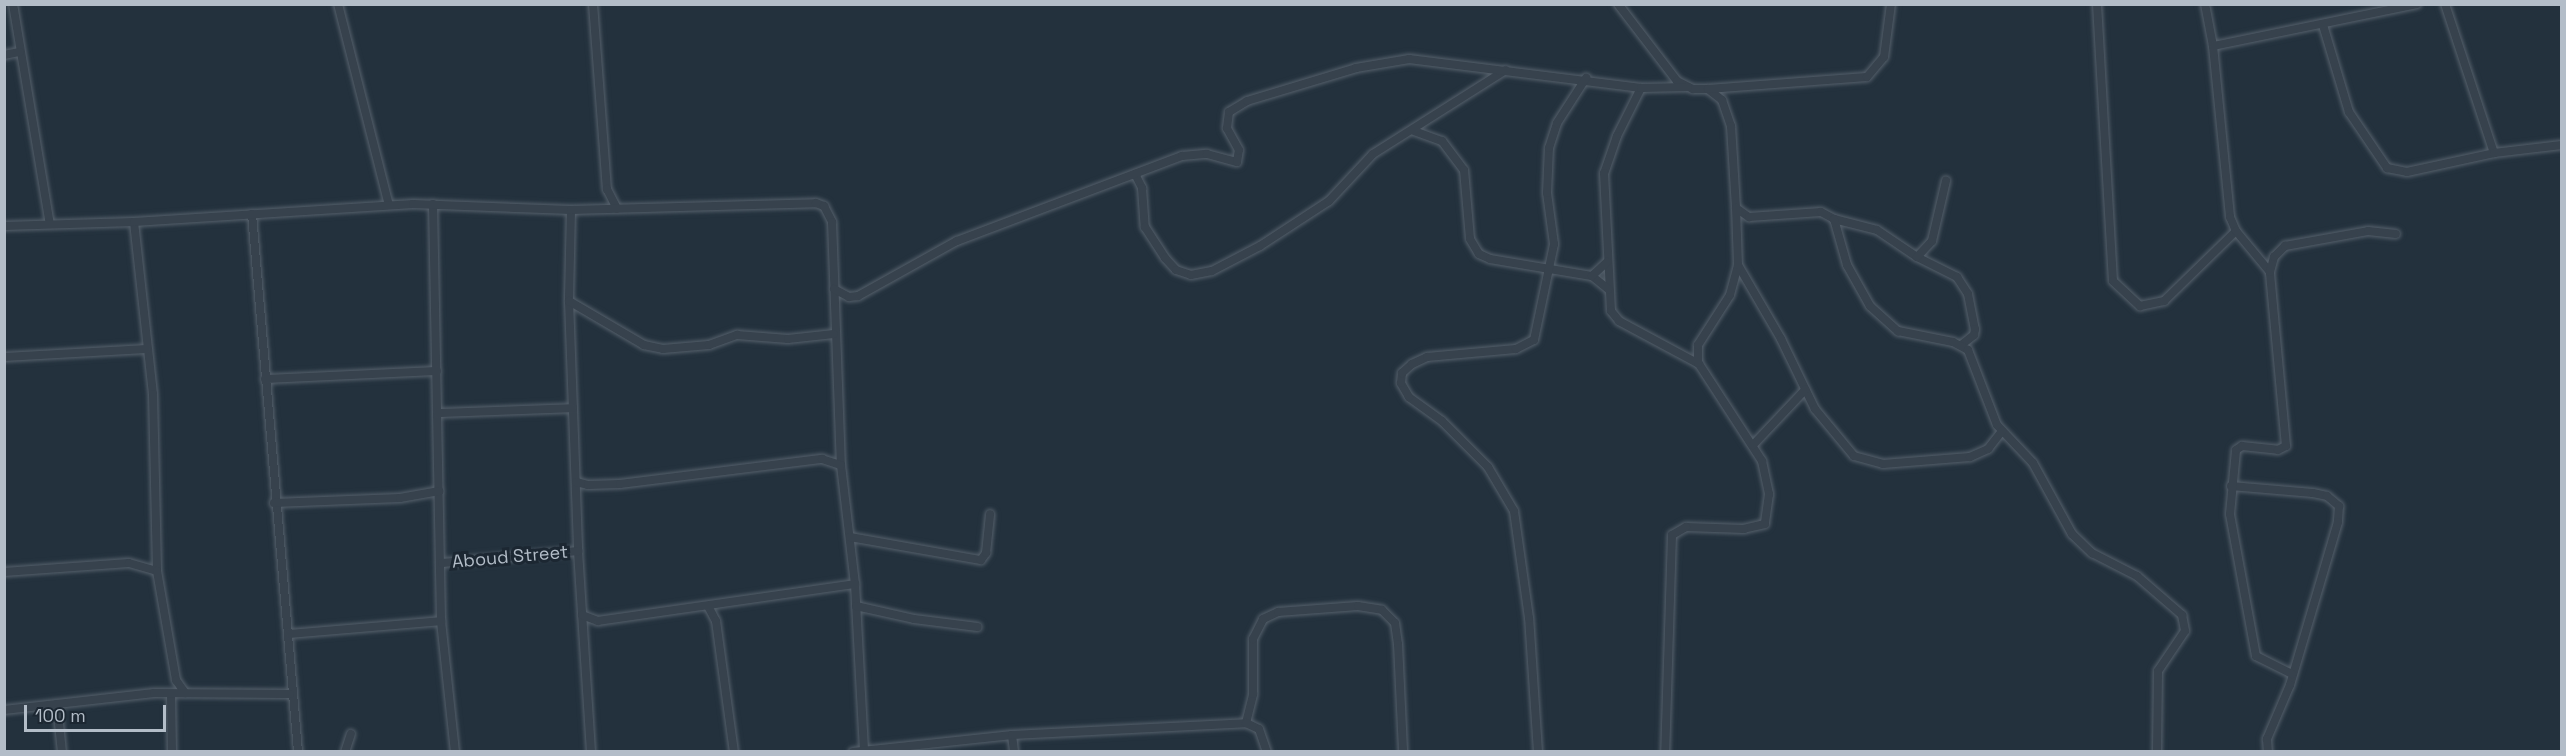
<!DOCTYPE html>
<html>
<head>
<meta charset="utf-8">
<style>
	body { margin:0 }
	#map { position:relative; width:2566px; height:756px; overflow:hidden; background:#23313d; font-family:"Space Grotesk",sans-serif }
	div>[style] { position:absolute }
	.roads { filter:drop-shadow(0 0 2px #55606b) drop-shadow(0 0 2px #55606b) }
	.street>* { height:8px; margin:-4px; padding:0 4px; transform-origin:4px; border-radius:4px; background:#37424d }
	span { translate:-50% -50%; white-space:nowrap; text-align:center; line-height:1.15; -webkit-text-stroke:6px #1c2732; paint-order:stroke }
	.street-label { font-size:18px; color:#b3bdc8 }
	.frame { position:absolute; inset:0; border:6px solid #b3bdc8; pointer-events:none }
	.scale { position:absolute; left:24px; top:705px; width:142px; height:27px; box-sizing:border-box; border:3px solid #b3bdc8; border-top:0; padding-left:8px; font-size:18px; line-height:21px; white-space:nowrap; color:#b3bdc8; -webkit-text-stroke:4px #1c2732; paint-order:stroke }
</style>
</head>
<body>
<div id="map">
	<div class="roads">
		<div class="street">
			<i style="left:13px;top:4px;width:223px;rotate:80.5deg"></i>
			<i style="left:338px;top:4px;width:207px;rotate:75.8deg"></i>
			<i style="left:593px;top:4px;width:186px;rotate:85.7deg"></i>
			<i style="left:607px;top:189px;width:22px;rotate:63deg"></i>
			<i style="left:1618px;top:4px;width:97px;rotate:52.5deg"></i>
			<i style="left:1677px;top:81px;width:18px;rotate:27deg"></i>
			<i style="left:1693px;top:89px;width:15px"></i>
			<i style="left:1708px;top:89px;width:18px;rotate:38deg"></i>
			<i style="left:1722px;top:100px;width:28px;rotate:71deg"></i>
			<i style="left:1731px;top:126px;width:82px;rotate:86.5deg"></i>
			<i style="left:1736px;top:208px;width:16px;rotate:35deg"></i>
			<i style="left:1749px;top:217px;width:72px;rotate:-4deg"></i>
			<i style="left:1821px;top:212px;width:15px;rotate:28deg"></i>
			<i style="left:1834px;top:219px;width:44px;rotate:14.3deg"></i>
			<i style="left:1877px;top:230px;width:48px;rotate:34deg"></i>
			<i style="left:1917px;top:257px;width:45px;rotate:26.6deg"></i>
			<i style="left:1957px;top:277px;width:20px;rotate:57deg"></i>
			<i style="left:1968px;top:294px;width:36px;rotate:79deg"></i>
			<i style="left:1975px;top:329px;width:6px;rotate:99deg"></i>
			<i style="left:1974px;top:335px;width:16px;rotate:142deg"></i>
			<i style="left:2097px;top:4px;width:277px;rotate:86.7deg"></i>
			<i style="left:2113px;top:281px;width:37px;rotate:43deg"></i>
			<i style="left:2140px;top:306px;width:25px;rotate:-12deg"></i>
			<i style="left:2164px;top:301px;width:100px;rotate:-44.2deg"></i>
			<i style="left:2205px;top:4px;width:43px;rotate:79.2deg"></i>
			<i style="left:2213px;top:46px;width:172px;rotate:84.3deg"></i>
			<i style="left:2230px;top:217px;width:15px;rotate:67deg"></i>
			<i style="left:2236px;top:231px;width:53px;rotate:50.3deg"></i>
			<i style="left:2445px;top:4px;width:157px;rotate:71.8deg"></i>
			<i style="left:2323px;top:25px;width:91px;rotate:73.4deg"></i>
			<i style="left:2349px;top:112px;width:68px;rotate:55.8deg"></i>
			<i style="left:2387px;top:168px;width:20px;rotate:11deg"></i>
			<i style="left:2407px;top:172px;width:89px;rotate:-12.3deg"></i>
			<i style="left:2494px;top:153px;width:68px;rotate:-6.7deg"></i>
			<i style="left:2213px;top:46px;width:208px;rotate:-11.6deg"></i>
			<i style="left:4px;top:55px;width:16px;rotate:-11deg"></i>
			<i style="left:1641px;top:88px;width:54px;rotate:116.6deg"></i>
			<i style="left:1617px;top:136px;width:39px;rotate:109deg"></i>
			<i style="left:1604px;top:173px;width:138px;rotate:87.1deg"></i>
			<i style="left:1611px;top:311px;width:13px;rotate:51deg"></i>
			<i style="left:1619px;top:321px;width:91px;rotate:28.3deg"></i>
			<i style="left:1699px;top:364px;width:116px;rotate:57deg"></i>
			<i style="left:1762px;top:461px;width:34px;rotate:78deg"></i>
			<i style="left:1769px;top:494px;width:30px;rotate:98deg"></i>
			<i style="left:1765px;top:524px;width:22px;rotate:167deg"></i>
			<i style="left:1744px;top:529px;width:58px;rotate:-178deg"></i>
			<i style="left:1686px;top:527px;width:16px;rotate:150deg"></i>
			<i style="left:1672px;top:535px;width:217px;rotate:91.8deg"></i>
			<i style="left:1708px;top:89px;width:159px;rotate:-4.3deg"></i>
			<i style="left:1867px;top:77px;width:26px;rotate:-50deg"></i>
			<i style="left:1884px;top:57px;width:53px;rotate:-82.5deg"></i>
			<i style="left:1414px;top:131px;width:30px;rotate:20deg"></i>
			<i style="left:1442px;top:141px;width:36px;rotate:53deg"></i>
			<i style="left:1464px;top:170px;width:69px;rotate:85deg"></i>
			<i style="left:1470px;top:239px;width:17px;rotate:59deg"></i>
			<i style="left:1479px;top:254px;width:12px;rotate:24deg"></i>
			<i style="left:1490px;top:259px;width:103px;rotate:9.5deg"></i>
			<i style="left:1592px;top:276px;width:21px;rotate:39deg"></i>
			<i style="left:1135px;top:174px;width:16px;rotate:63deg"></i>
			<i style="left:1142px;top:188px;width:39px;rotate:86deg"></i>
			<i style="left:1145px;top:227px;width:37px;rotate:57deg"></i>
			<i style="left:1165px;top:258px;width:16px;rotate:47deg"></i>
			<i style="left:1176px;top:270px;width:16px;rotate:18deg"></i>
			<i style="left:1191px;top:275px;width:21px;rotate:-11deg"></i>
			<i style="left:1212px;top:271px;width:54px;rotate:-27.5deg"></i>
			<i style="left:1260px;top:246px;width:82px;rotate:-33.1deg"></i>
			<i style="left:1329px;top:201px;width:64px;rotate:-46.9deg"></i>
			<i style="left:1373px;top:154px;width:157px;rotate:-32.3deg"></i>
			<i style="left:433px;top:204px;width:417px;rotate:88.9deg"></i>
			<i style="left:441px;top:621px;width:132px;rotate:83.9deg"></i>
			<i style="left:571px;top:210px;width:91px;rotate:91.3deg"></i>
			<i style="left:569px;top:301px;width:250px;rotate:87.9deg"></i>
			<i style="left:578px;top:551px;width:201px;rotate:86.3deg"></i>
			<i style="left:252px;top:214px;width:540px;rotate:85.11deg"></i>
			<i style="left:1834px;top:219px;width:48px;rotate:74.2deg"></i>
			<i style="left:1847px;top:265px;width:47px;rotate:60.7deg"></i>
			<i style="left:1870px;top:306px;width:38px;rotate:42deg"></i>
			<i style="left:1898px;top:331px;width:56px;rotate:11.3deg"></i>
			<i style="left:1953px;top:342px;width:17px;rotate:28deg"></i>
			<i style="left:1968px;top:350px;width:80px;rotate:68.9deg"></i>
			<i style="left:1997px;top:425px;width:52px;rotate:46.5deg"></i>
			<i style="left:2033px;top:463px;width:81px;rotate:61.2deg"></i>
			<i style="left:2072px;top:534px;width:28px;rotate:44deg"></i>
			<i style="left:2092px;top:553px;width:51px;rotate:27.1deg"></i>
			<i style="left:2137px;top:576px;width:60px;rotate:40.9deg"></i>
			<i style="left:2182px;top:615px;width:16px;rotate:79deg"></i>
			<i style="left:2185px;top:631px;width:48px;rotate:124deg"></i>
			<i style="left:2158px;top:671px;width:81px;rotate:90.7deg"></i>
			<i style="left:134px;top:222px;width:173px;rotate:83.7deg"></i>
			<i style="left:153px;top:394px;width:177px;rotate:88.7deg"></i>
			<i style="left:4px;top:226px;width:130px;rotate:-1.8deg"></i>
			<i style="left:134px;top:222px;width:280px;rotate:-3.7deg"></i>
			<i style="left:413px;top:204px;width:158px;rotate:2.2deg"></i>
			<i style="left:571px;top:210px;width:245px;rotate:-1.6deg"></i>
			<i style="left:816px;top:203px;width:9px;rotate:21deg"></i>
			<i style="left:824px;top:206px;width:18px;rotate:63deg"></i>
			<i style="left:832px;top:222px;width:243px;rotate:87.9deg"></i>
			<i style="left:841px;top:465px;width:120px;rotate:83.3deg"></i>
			<i style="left:855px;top:584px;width:166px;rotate:86.9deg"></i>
			<i style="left:1917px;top:257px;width:22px;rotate:-47deg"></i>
			<i style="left:1932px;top:241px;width:62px;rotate:-76.9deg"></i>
			<i style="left:1738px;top:265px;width:86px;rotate:59.8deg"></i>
			<i style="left:1781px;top:339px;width:78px;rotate:64.1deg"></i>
			<i style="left:1815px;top:409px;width:61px;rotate:50.3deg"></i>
			<i style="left:1854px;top:456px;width:30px;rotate:15deg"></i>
			<i style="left:1883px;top:464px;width:87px;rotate:-4.6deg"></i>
			<i style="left:1970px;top:457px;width:20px;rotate:-24deg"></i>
			<i style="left:1988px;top:449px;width:23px;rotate:-52deg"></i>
			<i style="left:1592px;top:276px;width:21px;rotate:-43deg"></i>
			<i style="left:834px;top:289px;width:17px;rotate:28deg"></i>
			<i style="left:849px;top:297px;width:9px;rotate:-6deg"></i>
			<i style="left:858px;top:296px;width:113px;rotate:-29.1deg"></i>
			<i style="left:957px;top:241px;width:241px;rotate:-20.7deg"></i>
			<i style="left:1182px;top:156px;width:25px;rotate:-5deg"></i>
			<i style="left:1207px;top:154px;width:31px;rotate:15deg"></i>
			<i style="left:1237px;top:162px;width:12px;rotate:-81deg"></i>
			<i style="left:1239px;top:150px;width:25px;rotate:-119deg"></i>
			<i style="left:1227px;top:128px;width:16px;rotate:-83deg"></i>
			<i style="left:1229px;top:112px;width:21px;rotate:-31deg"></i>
			<i style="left:1247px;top:101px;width:114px;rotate:-16.8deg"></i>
			<i style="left:1356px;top:68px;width:54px;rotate:-9.6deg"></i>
			<i style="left:1409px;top:59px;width:234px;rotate:7.1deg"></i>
			<i style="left:1641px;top:88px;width:47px;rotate:-1.2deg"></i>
			<i style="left:569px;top:301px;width:87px;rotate:30.4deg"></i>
			<i style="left:644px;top:345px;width:19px;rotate:12deg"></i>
			<i style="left:663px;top:349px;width:46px;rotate:-5deg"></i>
			<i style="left:709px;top:345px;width:30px;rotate:-20deg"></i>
			<i style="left:737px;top:335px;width:51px;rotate:4.5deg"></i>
			<i style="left:788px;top:339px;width:46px;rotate:-6.2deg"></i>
			<i style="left:4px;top:357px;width:143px;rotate:-3.2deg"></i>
			<i style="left:1698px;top:363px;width:18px;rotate:-90deg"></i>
			<i style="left:1698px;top:345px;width:59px;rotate:-57.4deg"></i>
			<i style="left:1730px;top:295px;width:31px;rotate:-75deg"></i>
			<i style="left:1738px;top:265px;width:57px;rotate:-92deg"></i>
			<i style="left:265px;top:379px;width:172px;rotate:-2.7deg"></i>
			<i style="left:438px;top:413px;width:135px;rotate:-2.1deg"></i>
			<i style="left:1753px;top:445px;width:76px;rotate:-46.6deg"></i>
			<i style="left:576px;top:482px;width:12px;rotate:14deg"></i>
			<i style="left:588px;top:485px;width:32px;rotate:-2deg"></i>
			<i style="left:620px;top:484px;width:204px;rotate:-7.1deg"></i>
			<i style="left:822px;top:459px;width:20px;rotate:18deg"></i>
			<i style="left:2231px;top:486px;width:82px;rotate:4.9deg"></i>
			<i style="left:2313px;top:493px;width:14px;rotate:12deg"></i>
			<i style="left:2327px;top:496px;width:16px;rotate:40deg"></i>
			<i style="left:2339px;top:506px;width:16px;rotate:94deg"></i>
			<i style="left:2338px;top:522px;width:170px;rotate:106.4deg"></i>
			<i style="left:2290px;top:685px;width:59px;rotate:113.1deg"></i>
			<i style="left:2267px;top:739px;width:13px;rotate:86deg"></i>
			<i style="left:274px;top:503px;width:126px;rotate:-2.3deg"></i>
			<i style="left:400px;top:498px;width:40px;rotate:-10deg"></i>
			<i style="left:850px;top:537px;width:133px;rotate:10deg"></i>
			<i style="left:981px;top:560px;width:9px;rotate:-54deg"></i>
			<i style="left:986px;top:553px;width:39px;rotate:-84deg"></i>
			<i style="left:442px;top:563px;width:137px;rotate:-5deg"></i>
			<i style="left:4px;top:572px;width:125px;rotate:-4.1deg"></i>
			<i style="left:129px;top:563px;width:29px;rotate:16deg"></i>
			<i style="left:157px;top:571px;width:111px;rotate:80.1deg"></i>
			<i style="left:176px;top:680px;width:16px;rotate:55deg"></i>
			<i style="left:708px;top:606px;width:17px;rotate:62deg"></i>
			<i style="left:716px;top:621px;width:132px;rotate:82.2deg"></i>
			<i style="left:856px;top:606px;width:59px;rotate:12.6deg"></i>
			<i style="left:914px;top:619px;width:64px;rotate:7.2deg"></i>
			<i style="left:582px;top:615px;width:17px;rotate:21deg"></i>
			<i style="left:598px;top:621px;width:260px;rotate:-8.2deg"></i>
			<i style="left:290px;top:634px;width:152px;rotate:-4.9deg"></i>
			<i style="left:2292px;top:674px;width:40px;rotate:-153.4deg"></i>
			<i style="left:2256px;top:656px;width:144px;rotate:-100.4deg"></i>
			<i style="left:2230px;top:514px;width:64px;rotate:-84.6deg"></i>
			<i style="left:2236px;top:450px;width:7px;rotate:-34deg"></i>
			<i style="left:2242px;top:446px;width:36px;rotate:6deg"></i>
			<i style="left:2278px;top:450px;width:9px;rotate:-27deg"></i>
			<i style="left:2286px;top:446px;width:175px;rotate:-95.3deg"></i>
			<i style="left:2270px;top:272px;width:16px;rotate:-75deg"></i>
			<i style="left:2274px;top:257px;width:16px;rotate:-45deg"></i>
			<i style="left:2285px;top:246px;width:84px;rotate:-10.2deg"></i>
			<i style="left:2368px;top:231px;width:28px;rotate:6deg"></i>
			<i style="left:171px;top:694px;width:58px;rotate:89deg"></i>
			<i style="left:57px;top:704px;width:48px;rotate:84.1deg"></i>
			<i style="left:4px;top:710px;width:151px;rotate:-6.5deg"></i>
			<i style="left:154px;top:693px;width:136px;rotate:0.4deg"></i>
			<i style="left:1246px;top:723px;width:30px;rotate:-76deg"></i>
			<i style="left:1253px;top:694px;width:55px;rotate:-90deg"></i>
			<i style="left:1253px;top:639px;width:22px;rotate:-63deg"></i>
			<i style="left:1263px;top:619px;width:17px;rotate:-25deg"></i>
			<i style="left:1278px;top:612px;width:80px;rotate:-4.3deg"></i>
			<i style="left:1358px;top:606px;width:24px;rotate:9deg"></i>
			<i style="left:1382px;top:610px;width:18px;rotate:45deg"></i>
			<i style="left:1395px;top:623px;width:21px;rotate:82deg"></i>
			<i style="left:1398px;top:644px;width:108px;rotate:87.3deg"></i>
			<i style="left:1012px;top:735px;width:17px;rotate:83deg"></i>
			<i style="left:345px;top:752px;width:19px;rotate:-72deg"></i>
			<i style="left:853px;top:752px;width:160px;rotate:-6.1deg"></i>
			<i style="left:1012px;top:735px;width:234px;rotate:-2.9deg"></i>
			<i style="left:1246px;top:723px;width:14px;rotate:25deg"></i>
			<i style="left:1259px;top:729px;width:24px;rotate:71deg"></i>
			<i style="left:1538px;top:752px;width:134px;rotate:-93.8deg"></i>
			<i style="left:1529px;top:618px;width:108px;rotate:-98deg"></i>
			<i style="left:1514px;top:511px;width:51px;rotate:-120.6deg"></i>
			<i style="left:1488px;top:467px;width:65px;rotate:-135deg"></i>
			<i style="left:1442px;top:421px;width:41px;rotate:-144deg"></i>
			<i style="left:1409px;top:397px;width:16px;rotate:-120deg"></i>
			<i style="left:1401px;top:383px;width:10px;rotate:-84deg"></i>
			<i style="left:1402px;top:373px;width:13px;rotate:-42deg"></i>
			<i style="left:1412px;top:364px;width:17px;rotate:-25deg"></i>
			<i style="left:1427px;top:357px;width:89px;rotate:-5.1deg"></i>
			<i style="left:1516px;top:349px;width:20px;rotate:-27deg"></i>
			<i style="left:1534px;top:340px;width:98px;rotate:-78.2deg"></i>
			<i style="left:1554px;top:244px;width:51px;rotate:-97.8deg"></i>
			<i style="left:1547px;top:193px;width:45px;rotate:-87.5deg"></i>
			<i style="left:1549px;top:148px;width:26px;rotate:-72deg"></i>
			<i style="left:1557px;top:123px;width:54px;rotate:-57.2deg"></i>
		</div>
	</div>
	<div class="street-label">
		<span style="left:510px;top:557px;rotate:-5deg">Aboud Street</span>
	</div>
	<div class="frame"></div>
	<div class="scale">100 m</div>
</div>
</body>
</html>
